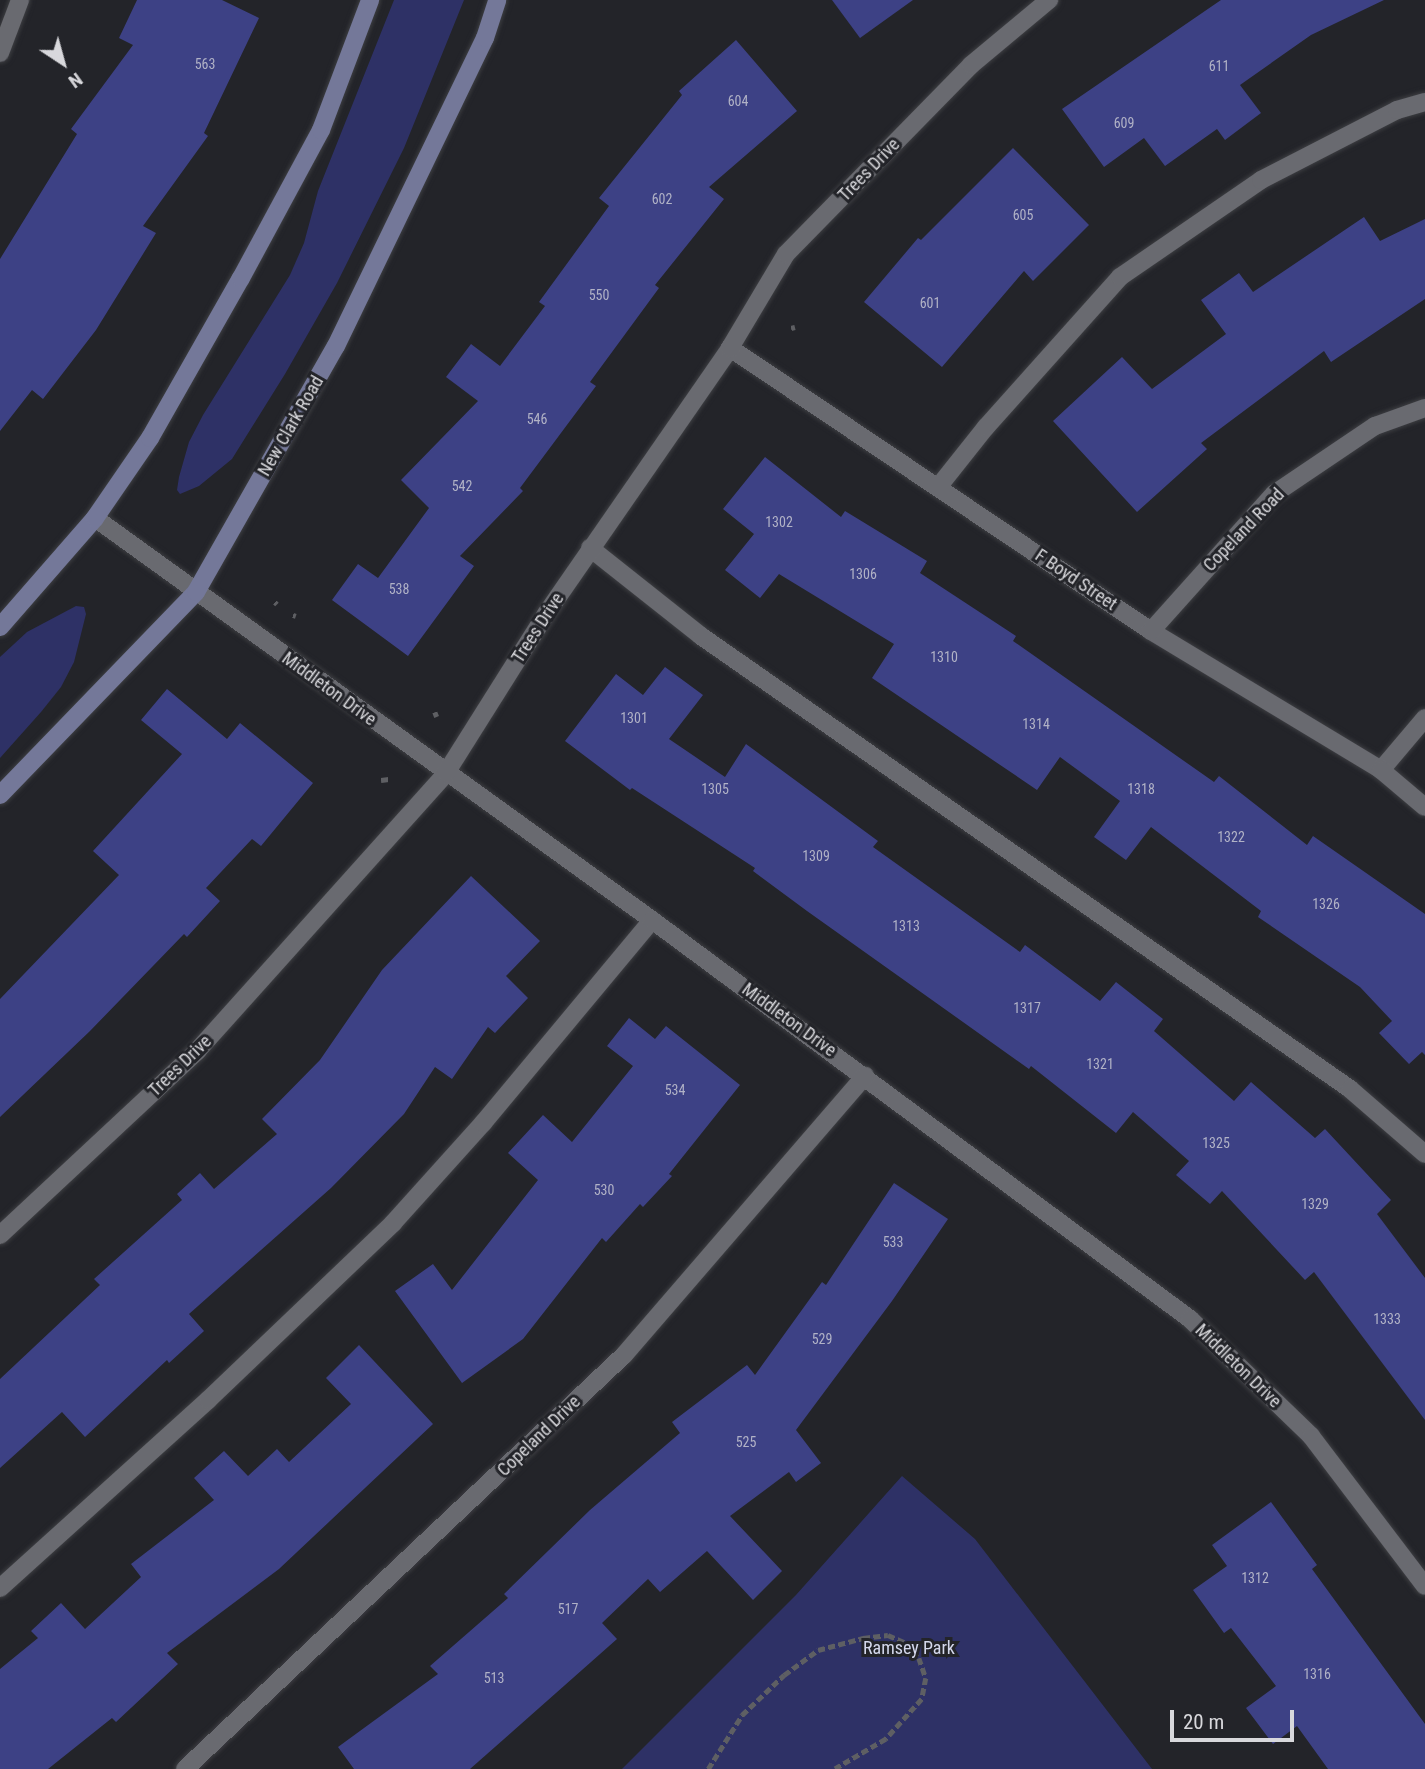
<!DOCTYPE html>
<html>
<head>
<meta charset="utf-8">
<style>
	body { margin:0 }
	#map { position:relative; width:1425px; height:1769px; overflow:hidden; background:#232429; font-family:"Roboto Condensed",sans-serif }
	div>[style] { position:absolute }
	.green>* { inset:0; background:#2e3166 }
	.building>* { inset:0; background:#3d4185 }
	.path>* { height:4.5px; margin-top:-2.25px; transform-origin:0; background:repeating-linear-gradient(90deg,#5e5f63 0 7px,transparent 0 10.5px) }
	.roads { filter:drop-shadow(0 0 2px #3d3e42) drop-shadow(0 0 2px #3d3e42) }
	.lane>* { height:18px; margin:-9px; padding:0 9px; transform-origin:9px; border-radius:9px; background:#696a70 }
	.street>* { height:18px; margin:-9px; padding:0 9px; transform-origin:9px; border-radius:9px; background:#696a70 }
	.secondary>* { height:18px; margin:-9px; padding:0 9px; transform-origin:9px; border-radius:9px; background:#747899 }
	span { translate:-50% -50%; white-space:nowrap; text-align:center; line-height:1.15; -webkit-text-stroke:6px #232429; paint-order:stroke }
	.number-label { font-size:14px; color:#b1b2c6 }
	.number-label span { -webkit-text-stroke-width:0 }
	.street-label { font-size:18px; color:#d8d8dc }
	.park-label { font-size:18px; color:#d4d8ec }
	.north { position:absolute; left:28px; top:28px; width:70px; height:70px; -webkit-text-stroke:5px #232429; paint-order:stroke; rotate:144deg; font-size:19px; font-weight:700; line-height:28px; text-align:center; color:#d8d8dc }
	.north::after { content:''; display:block; margin:auto; width:24px; height:32px; background:#d8d8dc; clip-path:polygon(50% 0,100% 100%,50% 72%,0 100%) }
	.scale { position:absolute; left:1170px; top:1710px; width:124px; height:32px; box-sizing:border-box; border:4px solid #d8d8dc; border-top:0; padding-left:9px; font-size:21px; line-height:24px; white-space:nowrap; color:#d8d8dc; -webkit-text-stroke:5px #232429; paint-order:stroke }
</style>
</head>
<body>
<div id="map">
	<div class="green">
		<i style="clip-path:polygon(394px 0,464px 0,404px 148px,337px 283px,285px 374px,232px 459px,199px 486px,180px 494px,177px 490px,179px 477px,189px 442px,203px 415px,290px 275px,304px 243px,318px 191px)"></i>
		<i style="clip-path:polygon(76px 606px,84px 607px,86px 614px,74px 662px,61px 687px,41px 712px,0 758px,0 657px,27px 632px)"></i>
		<i style="clip-path:polygon(902px 1476px,975px 1539px,1152px 1769px,622px 1769px,796px 1595px)"></i>
	</div>
	<div class="building">
		<i style="clip-path:polygon(137px 0,222px 0,259px 18px,204px 133px,208px 136px,143px 226px,156px 233px,96px 330px,43px 399px,32px 390px,0 431px,0 259px,77px 134px,71px 129px,133px 45px,119px 38px)"></i>
		<i style="clip-path:polygon(832px 0,913px 0,860px 38px)"></i>
		<i style="clip-path:polygon(1221px 0,1384px 0,1311px 35px,1240px 85px,1261px 113px,1225px 140px,1217px 129px,1165px 166px,1144px 138px,1104px 167px,1062px 109px)"></i>
		<i style="clip-path:polygon(736px 40px,797px 111px,709px 187px,724px 199px,655px 285px,659px 288px,590px 382px,596px 386px,520px 488px,523px 491px,460px 556px,474px 566px,408px 656px,332px 600px,358px 564px,378px 578px,429px 508px,401px 480px,478px 401px,446px 377px,471px 344px,500px 366px,545px 306px,539px 302px,609px 206px,599px 198px,682px 95px,679px 91px)"></i>
		<i style="clip-path:polygon(1013px 148px,1089px 225px,1033px 281px,1024px 271px,942px 367px,864px 302px,918px 238px,921px 240px)"></i>
		<i style="clip-path:polygon(1364px 217px,1380px 241px,1425px 219px,1425px 299px,1331px 362px,1324px 351px,1201px 443px,1207px 449px,1137px 512px,1053px 421px,1122px 357px,1152px 389px,1226px 334px,1201px 300px,1239px 273px,1253px 292px)"></i>
		<i style="clip-path:polygon(765px 457px,841px 517px,845px 511px,927px 561px,920px 573px,1016px 636px,1013px 641px,1214px 782px,1219px 776px,1307px 845px,1313px 836px,1425px 914px,1425px 1055px,1422px 1052px,1409px 1064px,1379px 1033px,1392px 1021px,1360px 987px,1258px 917px,1261px 911px,1151px 827px,1126px 860px,1094px 837px,1120px 801px,1060px 757px,1037px 790px,872px 678px,894px 644px,779px 574px,760px 598px,725px 570px,754px 534px,723px 509px)"></i>
		<i style="clip-path:polygon(665px 667px,703px 695px,669px 739px,725px 777px,746px 744px,878px 841px,873px 847px,1020px 952px,1025px 945px,1100px 1001px,1116px 982px,1163px 1019px,1154px 1031px,1234px 1101px,1251px 1082px,1315px 1138px,1325px 1129px,1391px 1200px,1377px 1214px,1425px 1278px,1425px 1420px,1314px 1272px,1305px 1280px,1222px 1191px,1210px 1204px,1176px 1175px,1189px 1161px,1133px 1112px,1116px 1133px,1031px 1066px,1029px 1069px,807px 911px,753px 871px,755px 868px,632px 788px,630px 790px,565px 741px,616px 674px,643px 695px)"></i>
		<i style="clip-path:polygon(167px 689px,227px 739px,240px 723px,313px 783px,261px 846px,252px 839px,206px 888px,220px 901px,187px 937px,184px 934px,90px 1031px,0 1117px,0 999px,119px 875px,93px 851px,182px 754px,141px 720px)"></i>
		<i style="clip-path:polygon(471px 876px,540px 941px,506px 976px,528px 998px,495px 1033px,488px 1027px,452px 1079px,435px 1067px,404px 1114px,331px 1188px,189px 1314px,204px 1331px,169px 1363px,167px 1360px,85px 1437px,62px 1412px,0 1468px,0 1379px,100px 1285px,94px 1279px,182px 1200px,177px 1194px,200px 1173px,214px 1189px,277px 1134px,262px 1119px,320px 1060px,382px 970px)"></i>
		<i style="clip-path:polygon(629px 1018px,655px 1039px,666px 1026px,740px 1085px,669px 1174px,672px 1176px,643px 1207px,640px 1204px,606px 1242px,602px 1238px,523px 1339px,462px 1383px,395px 1291px,433px 1264px,452px 1290px,538px 1180px,508px 1153px,543px 1115px,572px 1142px,633px 1066px,607px 1046px)"></i>
		<i style="clip-path:polygon(894px 1183px,948px 1219px,892px 1301px,796px 1430px,821px 1463px,796px 1482px,789px 1472px,730px 1516px,782px 1571px,753px 1600px,707px 1551px,660px 1592px,648px 1579px,602px 1623px,617px 1639px,470px 1769px,354px 1769px,338px 1747px,438px 1674px,430px 1666px,508px 1598px,504px 1594px,590px 1510px,680px 1433px,672px 1422px,747px 1365px,755px 1375px,822px 1282px,826px 1285px)"></i>
		<i style="clip-path:polygon(359px 1345px,433px 1424px,279px 1569px,167px 1653px,178px 1664px,116px 1722px,112px 1718px,48px 1769px,0 1769px,0 1669px,38px 1638px,31px 1631px,61px 1603px,85px 1629px,141px 1577px,131px 1564px,214px 1500px,194px 1478px,224px 1451px,248px 1476px,277px 1449px,289px 1462px,351px 1404px,326px 1378px)"></i>
		<i style="clip-path:polygon(1271px 1502px,1317px 1565px,1312px 1569px,1425px 1724px,1425px 1769px,1328px 1769px,1297px 1726px,1273px 1744px,1246px 1708px,1276px 1686px,1231px 1628px,1224px 1633px,1193px 1590px,1227px 1566px,1212px 1545px)"></i>
	</div>
	<div class="path">
		<i style="left:791px;top:328px;width:4px;rotate:-14deg"></i>
		<i style="left:275px;top:602px;width:3px;rotate:45deg"></i>
		<i style="left:293px;top:615px;width:3px;rotate:18deg"></i>
		<i style="left:435px;top:712px;width:5px;rotate:68deg"></i>
		<i style="left:381px;top:780px;width:8px;rotate:-7deg"></i>
		<i style="left:708px;top:1769px;width:64px;rotate:-57.8deg"></i>
		<i style="left:742px;top:1715px;width:58px;rotate:-43.6deg"></i>
		<i style="left:784px;top:1675px;width:42px;rotate:-36.3deg"></i>
		<i style="left:818px;top:1650px;width:47px;rotate:-14.9deg"></i>
		<i style="left:863px;top:1638px;width:25px;rotate:-7deg"></i>
		<i style="left:888px;top:1635px;width:20px;rotate:24deg"></i>
		<i style="left:906px;top:1643px;width:20px;rotate:49deg"></i>
		<i style="left:919px;top:1658px;width:21px;rotate:71deg"></i>
		<i style="left:926px;top:1678px;width:21px;rotate:101deg"></i>
		<i style="left:922px;top:1699px;width:54px;rotate:132deg"></i>
		<i style="left:886px;top:1739px;width:59px;rotate:149.5deg"></i>
	</div>
	<div class="roads">
		<div class="lane">
			<i style="left:939px;top:486px;width:75px;rotate:-51.5deg"></i>
			<i style="left:986px;top:427px;width:201px;rotate:-48.2deg"></i>
			<i style="left:1120px;top:277px;width:171px;rotate:-34.5deg"></i>
			<i style="left:1261px;top:180px;width:153px;rotate:-27.2deg"></i>
			<i style="left:1397px;top:110px;width:29px;rotate:-16deg"></i>
			<i style="left:590px;top:548px;width:142px;rotate:38.4deg"></i>
			<i style="left:701px;top:636px;width:791px;rotate:34.91deg"></i>
			<i style="left:1350px;top:1089px;width:99px;rotate:40.9deg"></i>
			<i style="left:1381px;top:770px;width:68px;rotate:-49.8deg"></i>
			<i style="left:0;top:1588px;width:280px;rotate:-42.1deg"></i>
			<i style="left:208px;top:1400px;width:256px;rotate:-43.7deg"></i>
			<i style="left:393px;top:1223px;width:135px;rotate:-48deg"></i>
			<i style="left:483px;top:1123px;width:264px;rotate:-50.2deg"></i>
		</div>
		<div class="street">
			<i style="left:0;top:53px;width:57px;rotate:-69.3deg"></i>
			<i style="left:730px;top:348px;width:507px;rotate:33.91deg"></i>
			<i style="left:1151px;top:631px;width:269px;rotate:31.1deg"></i>
			<i style="left:1381px;top:770px;width:57px;rotate:40.1deg"></i>
			<i style="left:95px;top:518px;width:687px;rotate:35.82deg"></i>
			<i style="left:652px;top:920px;width:670px;rotate:36.56deg"></i>
			<i style="left:1190px;top:1319px;width:168px;rotate:44deg"></i>
			<i style="left:1311px;top:1436px;width:188px;rotate:52.8deg"></i>
			<i style="left:1151px;top:631px;width:184px;rotate:-48.1deg"></i>
			<i style="left:1274px;top:494px;width:122px;rotate:-34deg"></i>
			<i style="left:1375px;top:426px;width:53px;rotate:-19.8deg"></i>
			<i style="left:0;top:1235px;width:270px;rotate:-43deg"></i>
			<i style="left:197px;top:1051px;width:373px;rotate:-48.1deg"></i>
			<i style="left:446px;top:773px;width:188px;rotate:-57.8deg"></i>
			<i style="left:546px;top:614px;width:323px;rotate:-55.3deg"></i>
			<i style="left:730px;top:348px;width:109px;rotate:-59.2deg"></i>
			<i style="left:786px;top:254px;width:264px;rotate:-45.6deg"></i>
			<i style="left:971px;top:65px;width:102px;rotate:-39.8deg"></i>
			<i style="left:185px;top:1769px;width:603px;rotate:-43.32deg"></i>
			<i style="left:624px;top:1355px;width:369px;rotate:-49.2deg"></i>
		</div>
		<div class="secondary">
			<i style="left:0;top:627px;width:145px;rotate:-48.9deg"></i>
			<i style="left:95px;top:518px;width:97px;rotate:-55.5deg"></i>
			<i style="left:150px;top:438px;width:184px;rotate:-60.4deg"></i>
			<i style="left:241px;top:278px;width:168px;rotate:-61.6deg"></i>
			<i style="left:321px;top:130px;width:139px;rotate:-69.3deg"></i>
			<i style="left:0;top:795px;width:282px;rotate:-46deg"></i>
			<i style="left:196px;top:592px;width:283px;rotate:-60.4deg"></i>
			<i style="left:336px;top:346px;width:342px;rotate:-64.2deg"></i>
			<i style="left:485px;top:38px;width:40px;rotate:-72deg"></i>
		</div>
	</div>
	<div class="number-label">
		<span style="left:205px;top:64px">563</span>
		<span style="left:1219px;top:66px">611</span>
		<span style="left:738px;top:101px">604</span>
		<span style="left:1124px;top:123px">609</span>
		<span style="left:662px;top:199px">602</span>
		<span style="left:1023px;top:215px">605</span>
		<span style="left:599px;top:295px">550</span>
		<span style="left:930px;top:303px">601</span>
		<span style="left:537px;top:419px">546</span>
		<span style="left:462px;top:486px">542</span>
		<span style="left:779px;top:522px">1302</span>
		<span style="left:863px;top:574px">1306</span>
		<span style="left:399px;top:589px">538</span>
		<span style="left:944px;top:657px">1310</span>
		<span style="left:634px;top:718px">1301</span>
		<span style="left:1036px;top:724px">1314</span>
		<span style="left:715px;top:789px">1305</span>
		<span style="left:1141px;top:789px">1318</span>
		<span style="left:1231px;top:837px">1322</span>
		<span style="left:816px;top:856px">1309</span>
		<span style="left:1326px;top:904px">1326</span>
		<span style="left:906px;top:926px">1313</span>
		<span style="left:1027px;top:1008px">1317</span>
		<span style="left:1100px;top:1064px">1321</span>
		<span style="left:675px;top:1090px">534</span>
		<span style="left:1216px;top:1143px">1325</span>
		<span style="left:604px;top:1190px">530</span>
		<span style="left:1315px;top:1204px">1329</span>
		<span style="left:893px;top:1242px">533</span>
		<span style="left:1387px;top:1319px">1333</span>
		<span style="left:822px;top:1339px">529</span>
		<span style="left:746px;top:1442px">525</span>
		<span style="left:1255px;top:1578px">1312</span>
		<span style="left:568px;top:1609px">517</span>
		<span style="left:1317px;top:1674px">1316</span>
		<span style="left:494px;top:1678px">513</span>
	</div>
	<div class="street-label">
		<span style="left:869px;top:170px;rotate:-46deg">Trees Drive</span>
		<span style="left:291px;top:426px;rotate:-60deg">New Clark Road</span>
		<span style="left:1244px;top:530px;rotate:-46deg">Copeland Road</span>
		<span style="left:1076px;top:580px;rotate:34deg">F Boyd Street</span>
		<span style="left:538px;top:628px;rotate:-57deg">Trees Drive</span>
		<span style="left:329px;top:689px;rotate:36deg">Middleton Drive</span>
		<span style="left:789px;top:1020px;rotate:36deg">Middleton Drive</span>
		<span style="left:180px;top:1066px;rotate:-44deg">Trees Drive</span>
		<span style="left:1238px;top:1366px;rotate:44deg">Middleton Drive</span>
		<span style="left:539px;top:1436px;rotate:-44deg">Copeland Drive</span>
	</div>
	<div class="park-label">
		<span style="left:909px;top:1648px">Ramsey Park</span>
	</div>
	<div class="north">N</div>
	<div class="scale">20 m</div>
</div>
</body>
</html>
